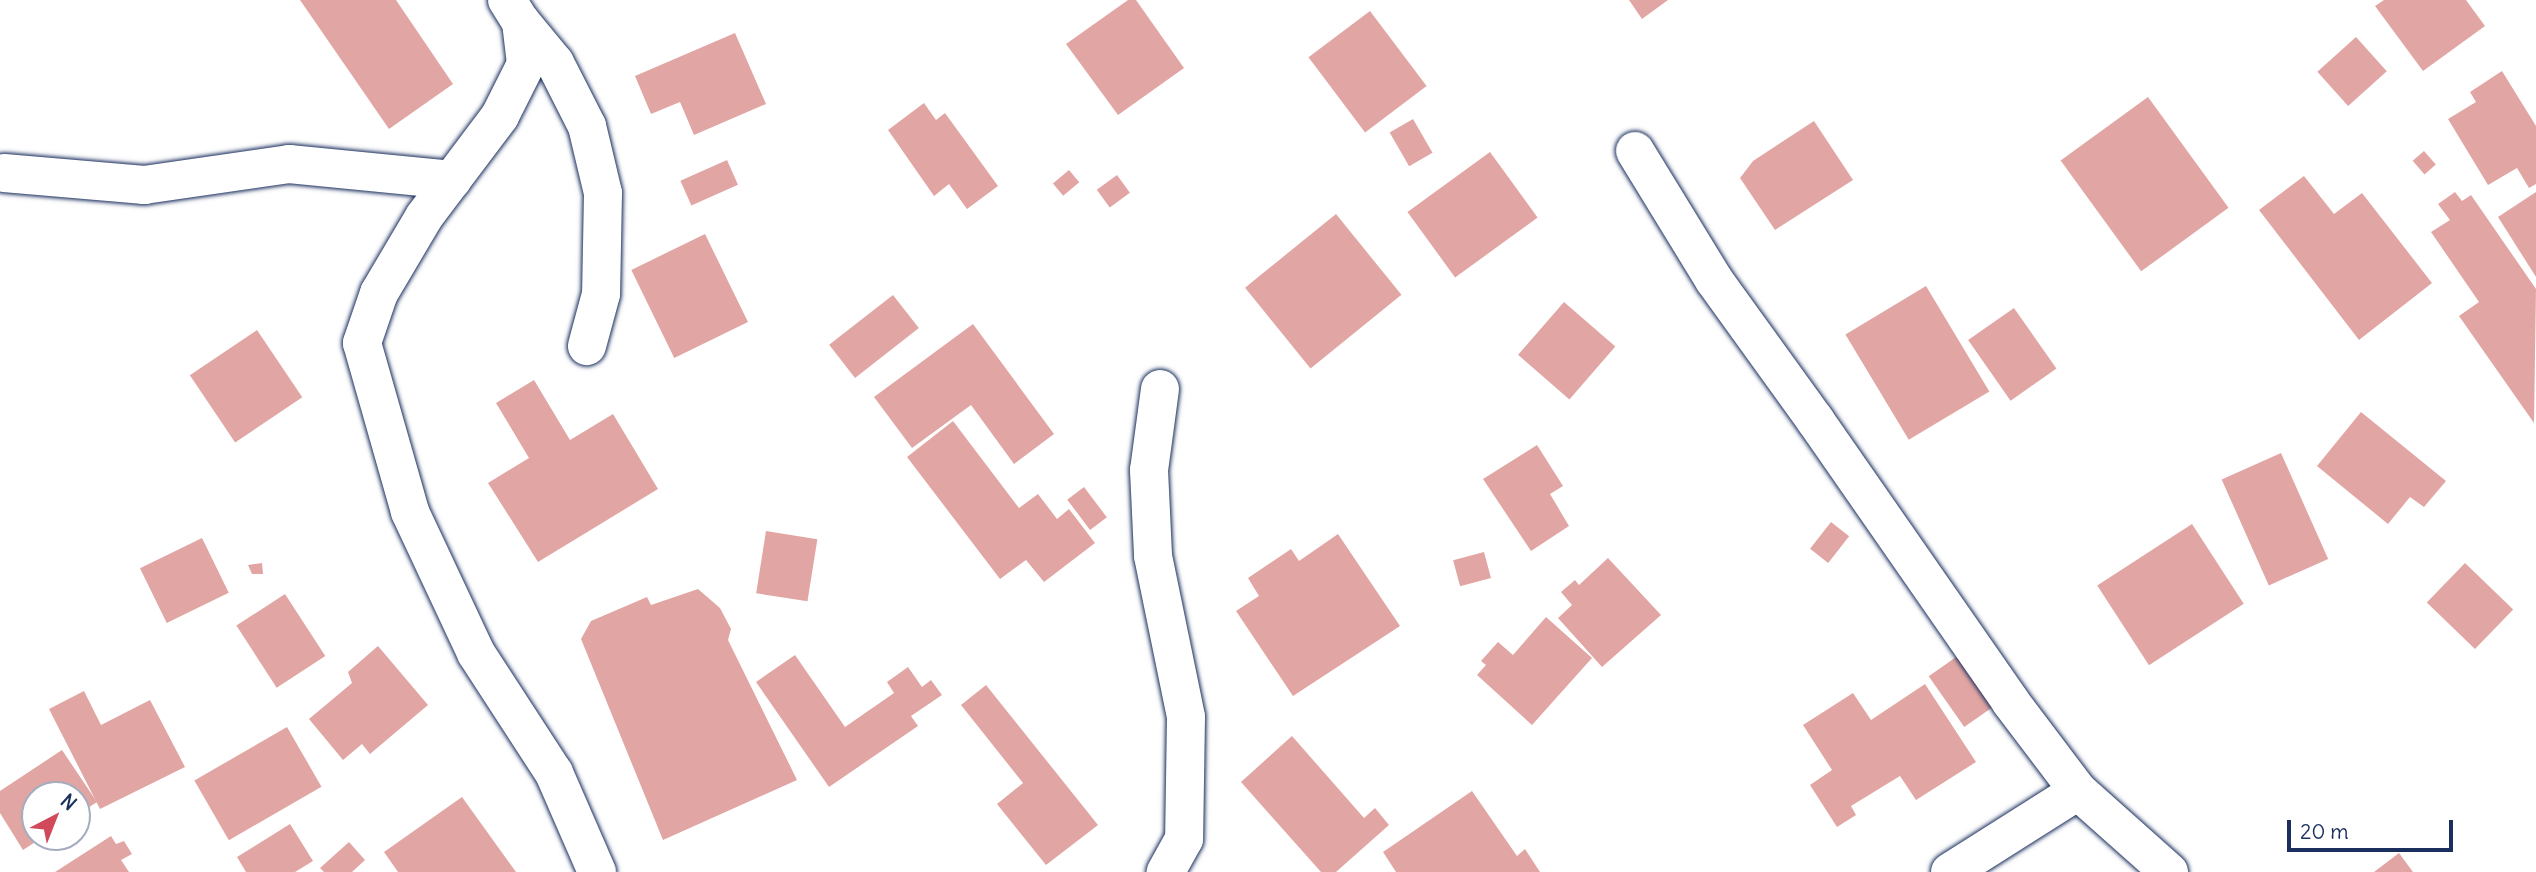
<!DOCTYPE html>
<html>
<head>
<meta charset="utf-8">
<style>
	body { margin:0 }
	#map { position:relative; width:2536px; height:872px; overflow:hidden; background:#fff; font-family:Delius,sans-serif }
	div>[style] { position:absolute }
	.building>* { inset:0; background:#e1a6a3; transform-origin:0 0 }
	.roads { filter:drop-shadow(0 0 2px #1b2f5e) drop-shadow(0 0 2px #1b2f5e) }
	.minor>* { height:38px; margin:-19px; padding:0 19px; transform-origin:19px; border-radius:19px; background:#fff }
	span { translate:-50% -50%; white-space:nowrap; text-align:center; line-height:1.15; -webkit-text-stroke:5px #fff; paint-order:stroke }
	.north { position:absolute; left:21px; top:781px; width:70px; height:70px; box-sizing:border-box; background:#fff; border:2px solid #a4acbf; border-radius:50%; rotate:42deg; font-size:19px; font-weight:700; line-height:28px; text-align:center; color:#1b2f5e }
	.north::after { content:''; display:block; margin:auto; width:24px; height:32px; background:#d1495b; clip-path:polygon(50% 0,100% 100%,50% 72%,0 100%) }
	.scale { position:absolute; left:2287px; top:820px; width:166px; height:32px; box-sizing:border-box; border:4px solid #1b2f5e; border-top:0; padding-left:9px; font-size:21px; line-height:24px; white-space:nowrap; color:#1b2f5e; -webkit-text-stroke:5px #fff; paint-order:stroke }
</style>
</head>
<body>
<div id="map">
	<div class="building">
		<i style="clip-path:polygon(300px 0,396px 0,453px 84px,389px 129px)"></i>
		<i style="clip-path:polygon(1128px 0,1136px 0,1184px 68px,1118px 115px,1066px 44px)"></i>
		<i style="clip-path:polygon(1629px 0,1668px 0,1642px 19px)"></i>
		<i style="clip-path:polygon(2384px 0,2466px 0,2485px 26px,2423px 71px,2375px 6px)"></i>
		<i style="left:1370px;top:11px;width:94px;height:77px;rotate:53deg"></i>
		<i style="clip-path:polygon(735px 33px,766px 104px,694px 135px,680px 102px,651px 114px,635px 76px)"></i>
		<i style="left:2356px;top:37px;width:46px;height:52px;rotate:48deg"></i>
		<i style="clip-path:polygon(2502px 71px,2536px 126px,2536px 184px,2529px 188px,2517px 168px,2488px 185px,2448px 119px,2476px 102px,2470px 92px)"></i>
		<i style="left:2148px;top:97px;width:137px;height:108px;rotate:54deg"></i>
		<i style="clip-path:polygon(924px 103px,936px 120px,945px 113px,998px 186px,967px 209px,949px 184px,934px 196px,888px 130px)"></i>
		<i style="left:1413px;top:119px;width:39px;height:27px;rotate:60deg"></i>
		<i style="clip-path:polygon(1814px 121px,1853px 180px,1775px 230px,1740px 178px,1753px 161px)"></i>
		<i style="left:2424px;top:151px;width:18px;height:15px;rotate:49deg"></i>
		<i style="left:1490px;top:152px;width:81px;height:102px;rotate:54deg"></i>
		<i style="left:727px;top:160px;width:27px;height:51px;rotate:66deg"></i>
		<i style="left:1069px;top:170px;width:16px;height:21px;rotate:50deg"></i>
		<i style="left:1117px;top:175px;width:22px;height:25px;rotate:54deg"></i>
		<i style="clip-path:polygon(2304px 176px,2334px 214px,2362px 193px,2432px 283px,2359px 340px,2259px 210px)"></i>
		<i style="clip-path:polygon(2455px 192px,2462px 201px,2471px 195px,2536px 289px,2534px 423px,2459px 316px,2479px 302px,2431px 232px,2450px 220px,2438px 204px)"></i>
		<i style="clip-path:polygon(2536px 192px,2536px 277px,2498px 217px)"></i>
		<i style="left:1336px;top:214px;width:104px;height:117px;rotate:51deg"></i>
		<i style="left:705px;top:234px;width:98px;height:82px;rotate:64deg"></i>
		<i style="left:1926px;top:286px;width:123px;height:94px;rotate:59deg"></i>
		<i style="left:893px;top:295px;width:42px;height:81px;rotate:52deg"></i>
		<i style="left:1564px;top:302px;width:68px;height:70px;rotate:41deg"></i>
		<i style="left:2014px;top:308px;width:74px;height:56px;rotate:55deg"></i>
		<i style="clip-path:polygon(973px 324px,1054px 434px,1014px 464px,971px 405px,912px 448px,874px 397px)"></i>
		<i style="left:257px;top:330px;width:81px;height:81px;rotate:56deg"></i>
		<i style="clip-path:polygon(534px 380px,570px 440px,613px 414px,658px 489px,538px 562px,488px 483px,529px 458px,496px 403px)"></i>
		<i style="clip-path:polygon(2361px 412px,2446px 481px,2424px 507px,2410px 497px,2388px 524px,2317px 466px)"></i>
		<i style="clip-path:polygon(953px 421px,1019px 508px,1038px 494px,1057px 519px,1069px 509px,1095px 543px,1044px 582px,1026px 560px,1000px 579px,907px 457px)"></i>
		<i style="clip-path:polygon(1537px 445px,1563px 486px,1550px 494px,1569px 526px,1531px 551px,1483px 479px)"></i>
		<i style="left:2281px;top:453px;width:116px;height:65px;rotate:66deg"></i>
		<i style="left:1084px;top:487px;width:38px;height:21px;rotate:53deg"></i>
		<i style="left:1831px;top:522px;width:23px;height:34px;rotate:38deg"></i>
		<i style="left:2192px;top:524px;width:95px;height:113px;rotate:57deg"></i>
		<i style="left:766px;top:531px;width:52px;height:63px;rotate:9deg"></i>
		<i style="clip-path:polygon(1338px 534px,1400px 626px,1293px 696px,1236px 611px,1259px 596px,1248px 578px,1291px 549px,1299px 561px)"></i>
		<i style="left:202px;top:538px;width:61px;height:69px;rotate:64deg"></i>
		<i style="left:1484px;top:552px;width:27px;height:32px;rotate:75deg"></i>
		<i style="clip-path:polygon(1608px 558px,1661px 615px,1602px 667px,1558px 618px,1572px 605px,1561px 592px,1575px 580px,1579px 585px)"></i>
		<i style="clip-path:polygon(262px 563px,263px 574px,252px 574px,248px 565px)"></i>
		<i style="left:2465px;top:563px;width:67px;height:55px;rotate:44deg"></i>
		<i style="clip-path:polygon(698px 589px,720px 608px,731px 629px,728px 640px,797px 780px,663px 840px,581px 639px,591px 621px,647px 597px,651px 605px)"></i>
		<i style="left:285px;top:594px;width:74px;height:58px;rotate:57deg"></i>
		<i style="clip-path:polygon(1546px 617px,1592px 658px,1532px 725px,1477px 675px,1486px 665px,1481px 661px,1498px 642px,1513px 655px)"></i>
		<i style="clip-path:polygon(378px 646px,428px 705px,370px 754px,362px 744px,343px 760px,309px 719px,352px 683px,348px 672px)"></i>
		<i style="clip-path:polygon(795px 655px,845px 727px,894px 693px,887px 682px,908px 667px,922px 687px,931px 680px,942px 695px,911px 716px,918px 726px,829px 787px,756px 682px)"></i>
		<i style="left:1959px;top:655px;width:62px;height:37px;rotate:55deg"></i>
		<i style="clip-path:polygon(1925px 684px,1976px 762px,1916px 800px,1900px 776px,1851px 806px,1856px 815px,1837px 827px,1810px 785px,1832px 770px,1803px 725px,1853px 693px,1871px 720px)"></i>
		<i style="clip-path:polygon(986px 685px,1098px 825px,1046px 865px,997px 804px,1023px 783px,961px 705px)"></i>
		<i style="clip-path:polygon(84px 691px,101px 725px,150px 700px,185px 767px,100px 809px,49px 709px)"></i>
		<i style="left:287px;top:727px;width:69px;height:107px;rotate:60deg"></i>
		<i style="clip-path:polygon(1292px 736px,1364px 818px,1375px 808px,1389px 825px,1336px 872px,1321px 872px,1241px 782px)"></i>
		<i style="clip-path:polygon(62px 750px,97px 802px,77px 815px,77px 795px,35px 795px,35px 837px,43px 837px,23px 850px,0 813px,0 791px)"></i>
		<i style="clip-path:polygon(1472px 791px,1517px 856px,1525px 849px,1540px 872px,1396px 872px,1383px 852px)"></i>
		<i style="clip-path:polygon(462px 797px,516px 872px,398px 872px,384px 852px)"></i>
		<i style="clip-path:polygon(290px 824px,313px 861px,295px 872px,246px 872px,237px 857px)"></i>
		<i style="clip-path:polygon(111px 836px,116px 844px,124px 841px,132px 854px,121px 860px,129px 872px,55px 872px)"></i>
		<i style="clip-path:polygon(349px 842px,365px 860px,352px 872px,324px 872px,320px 868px)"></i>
		<i style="clip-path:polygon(2399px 853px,2413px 872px,2374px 872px)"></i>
	</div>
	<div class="roads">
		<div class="minor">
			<i style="left:507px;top:0;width:26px;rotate:58deg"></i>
			<i style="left:521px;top:22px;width:42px;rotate:83.2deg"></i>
			<i style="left:526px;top:64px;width:58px;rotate:116.6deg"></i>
			<i style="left:500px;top:116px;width:126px;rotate:127deg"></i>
			<i style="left:424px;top:217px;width:88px;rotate:120.6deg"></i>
			<i style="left:379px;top:293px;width:53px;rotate:108.8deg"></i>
			<i style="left:362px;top:343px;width:176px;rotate:74.1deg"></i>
			<i style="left:410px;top:512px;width:156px;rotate:64.9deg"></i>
			<i style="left:476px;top:653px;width:143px;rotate:57deg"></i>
			<i style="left:554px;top:773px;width:108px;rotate:66.5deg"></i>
			<i style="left:521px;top:22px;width:53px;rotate:50.3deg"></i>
			<i style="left:555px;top:63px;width:71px;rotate:63.1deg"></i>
			<i style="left:587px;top:126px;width:69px;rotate:76.6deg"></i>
			<i style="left:603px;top:193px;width:101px;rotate:91.1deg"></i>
			<i style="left:601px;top:294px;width:54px;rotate:105.1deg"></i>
			<i style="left:1635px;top:151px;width:151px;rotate:58.5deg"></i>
			<i style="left:1714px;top:280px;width:173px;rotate:54.2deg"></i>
			<i style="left:1815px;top:420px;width:342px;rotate:55.2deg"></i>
			<i style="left:2010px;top:701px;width:113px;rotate:52.9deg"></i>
			<i style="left:4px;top:173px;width:141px;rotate:4.9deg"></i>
			<i style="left:144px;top:185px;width:147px;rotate:-8.2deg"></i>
			<i style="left:289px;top:164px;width:164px;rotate:5.6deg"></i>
			<i style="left:1160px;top:389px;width:82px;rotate:97.7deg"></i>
			<i style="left:1149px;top:470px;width:86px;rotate:87.3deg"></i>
			<i style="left:1153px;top:556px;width:164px;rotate:78.4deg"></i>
			<i style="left:1186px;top:717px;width:122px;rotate:90.9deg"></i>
			<i style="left:1184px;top:839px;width:38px;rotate:119deg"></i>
			<i style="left:1950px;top:872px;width:151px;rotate:-32.3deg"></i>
			<i style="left:2078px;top:791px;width:122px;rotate:41.7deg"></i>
		</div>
	</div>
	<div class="north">N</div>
	<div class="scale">20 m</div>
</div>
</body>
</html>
